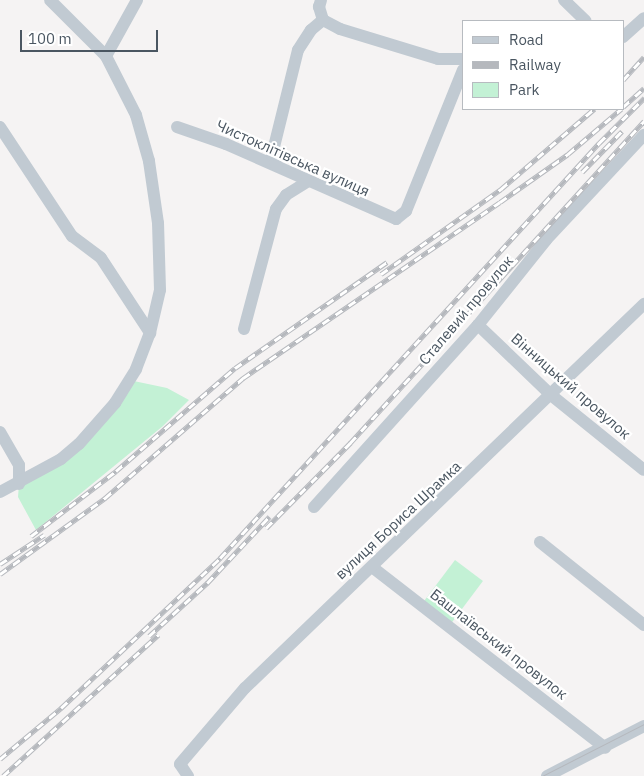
<!DOCTYPE html>
<html>
<head>
<meta charset="utf-8">
<style>
	body { margin:0 }
	#map { position:relative; width:644px; height:776px; overflow:hidden; background:#f5f3f3; font-family:"IBM Plex Sans",sans-serif }
	div>[style] { position:absolute }
	.green>* { inset:0; background:#c3f1d5; transform-origin:0 0 }
	.minor>* { height:12px; margin:-6px; padding:0 6px; transform-origin:6px; border-radius:6px; background:#c1cad2 }
	.tram>* { height:1px; margin:-0.5px; padding:0 0.5px; transform-origin:0.5px; border-radius:0.5px; background:#b5b8bd }
	.rail>* { height:4.5px; margin-top:-2.25px; transform-origin:0; background:repeating-linear-gradient(90deg,#fff 0 8px,#b5b8bd 0 16px); box-sizing:border-box; border-block:1px solid #b5b8bd }
	span { translate:-50% -50%; white-space:nowrap; text-align:center; line-height:1.15; -webkit-text-stroke:4.5px #fff; paint-order:stroke }
	.street-label { font-size:15px; color:#4a5661 }
	.legend { position:absolute; left:462px; top:20px; width:162px; height:90px; box-sizing:border-box; background:#fff; border:1px solid #b7bbc0; margin:0; padding:6px 9px; list-style:none; font-size:15px; color:#4a5661 }
	.legend li { display:flex; align-items:center; gap:10px; height:25px }
	.legend b { width:25px; border:1px solid #b7bbc0 }
	.scale { position:absolute; left:20px; top:30px; width:138px; height:22px; box-sizing:border-box; border:2px solid #4a5661; border-top:0; padding-left:6px; font-size:15px; line-height:18px; white-space:nowrap; color:#4a5661; -webkit-text-stroke:4px #fff; paint-order:stroke }
</style>
</head>
<body>
<div id="map">
	<div class="green">
		<i style="clip-path:polygon(129px 380px,167px 388px,189px 400px,163px 426px,36px 530px,18px 497px,19px 484px,61px 459px)"></i>
		<i style="left:455px;top:560px;width:35px;height:53px;rotate:37deg"></i>
	</div>
	<div class="minor">
		<i style="left:564px;top:0;width:30px;rotate:44deg"></i>
		<i style="left:323px;top:20px;width:19px;rotate:28deg"></i>
		<i style="left:340px;top:29px;width:102px;rotate:17deg"></i>
		<i style="left:438px;top:59px;width:25px"></i>
		<i style="left:623px;top:37px;width:28px;rotate:-42deg"></i>
		<i style="left:106px;top:56px;width:64px;rotate:-61deg"></i>
		<i style="left:0;top:127px;width:131px;rotate:56.6deg"></i>
		<i style="left:72px;top:236px;width:36px;rotate:37deg"></i>
		<i style="left:101px;top:258px;width:90px;rotate:56.8deg"></i>
		<i style="left:177px;top:127px;width:52px;rotate:19.1deg"></i>
		<i style="left:226px;top:144px;width:186px;rotate:23.8deg"></i>
		<i style="left:396px;top:219px;width:13px;rotate:-39deg"></i>
		<i style="left:406px;top:211px;width:152px;rotate:-68deg"></i>
		<i style="left:277px;top:166px;width:12px;rotate:-114deg"></i>
		<i style="left:272px;top:155px;width:108px;rotate:-76.1deg"></i>
		<i style="left:298px;top:50px;width:24px;rotate:-57deg"></i>
		<i style="left:311px;top:30px;width:16px;rotate:-40deg"></i>
		<i style="left:323px;top:20px;width:14px;rotate:-107deg"></i>
		<i style="left:319px;top:7px;width:7px;rotate:-74deg"></i>
		<i style="left:478px;top:325px;width:101px;rotate:43.8deg"></i>
		<i style="left:551px;top:395px;width:119px;rotate:38.9deg"></i>
		<i style="left:244px;top:329px;width:124px;rotate:-75.1deg"></i>
		<i style="left:276px;top:209px;width:17px;rotate:-54deg"></i>
		<i style="left:286px;top:195px;width:26px;rotate:-32deg"></i>
		<i style="left:0;top:432px;width:38px;rotate:60deg"></i>
		<i style="left:19px;top:465px;width:19px;rotate:90deg"></i>
		<i style="left:0;top:492px;width:69px;rotate:-28.4deg"></i>
		<i style="left:61px;top:459px;width:23px;rotate:-40deg"></i>
		<i style="left:79px;top:444px;width:55px;rotate:-48.7deg"></i>
		<i style="left:115px;top:403px;width:40px;rotate:-58deg"></i>
		<i style="left:136px;top:369px;width:39px;rotate:-69deg"></i>
		<i style="left:150px;top:333px;width:44px;rotate:-76.9deg"></i>
		<i style="left:160px;top:290px;width:67px;rotate:-91.7deg"></i>
		<i style="left:158px;top:223px;width:63px;rotate:-98.3deg"></i>
		<i style="left:149px;top:161px;width:48px;rotate:-105.8deg"></i>
		<i style="left:136px;top:115px;width:66px;rotate:-117deg"></i>
		<i style="left:106px;top:56px;width:79px;rotate:-135deg"></i>
		<i style="left:314px;top:507px;width:245px;rotate:-48deg"></i>
		<i style="left:478px;top:325px;width:109px;rotate:-51.3deg"></i>
		<i style="left:546px;top:240px;width:144px;rotate:-47deg"></i>
		<i style="left:540px;top:542px;width:133px;rotate:38.6deg"></i>
		<i style="left:372px;top:567px;width:295px;rotate:37.8deg"></i>
		<i style="left:188px;top:776px;width:14px;rotate:-124deg"></i>
		<i style="left:180px;top:764px;width:100px;rotate:-49.5deg"></i>
		<i style="left:245px;top:688px;width:554px;rotate:-43.9deg"></i>
		<i style="left:547px;top:776px;width:109px;rotate:-27.3deg"></i>
	</div>
	<div class="tram">
		<i style="left:542px;top:776px;width:114px;rotate:-27deg"></i>
	</div>
	<div class="rail">
		<i style="left:623px;top:80px;width:31px;rotate:-48deg"></i>
		<i style="left:623px;top:107px;width:28px;rotate:-42deg"></i>
		<i style="left:582px;top:172px;width:57px;rotate:-45.7deg"></i>
		<i style="left:381px;top:274px;width:147px;rotate:-35.3deg"></i>
		<i style="left:501px;top:189px;width:123px;rotate:-40.7deg"></i>
		<i style="left:266px;top:528px;width:120px;rotate:-45.3deg"></i>
		<i style="left:350px;top:443px;width:436px;rotate:-47.6deg"></i>
		<i style="left:31px;top:536px;width:107px;rotate:-37.4deg"></i>
		<i style="left:116px;top:471px;width:157px;rotate:-40.9deg"></i>
		<i style="left:235px;top:368px;width:185px;rotate:-34.9deg"></i>
		<i style="left:0;top:564px;width:53px;rotate:-33.4deg"></i>
		<i style="left:0;top:574px;width:130px;rotate:-35.9deg"></i>
		<i style="left:105px;top:498px;width:183px;rotate:-41deg"></i>
		<i style="left:243px;top:378px;width:311px;rotate:-34.4deg"></i>
		<i style="left:500px;top:202px;width:83px;rotate:-35.2deg"></i>
		<i style="left:568px;top:154px;width:70px;rotate:-40.3deg"></i>
		<i style="left:149px;top:636px;width:79px;rotate:-42.4deg"></i>
		<i style="left:207px;top:583px;width:91px;rotate:-46.8deg"></i>
		<i style="left:0;top:759px;width:80px;rotate:-39.9deg"></i>
		<i style="left:61px;top:708px;width:219px;rotate:-43.3deg"></i>
		<i style="left:220px;top:558px;width:562px;rotate:-47.6deg"></i>
		<i style="left:599px;top:143px;width:64px;rotate:-45deg"></i>
		<i style="left:3px;top:776px;width:210px;rotate:-42.3deg"></i>
	</div>
	<div class="street-label">
		<span style="left:293px;top:158px;rotate:24deg">Чистоклітівська вулиця</span>
		<span style="left:466px;top:310px;rotate:-50deg">Сталевий провулок</span>
		<span style="left:571px;top:386px;rotate:41deg">Вінницький провулок</span>
		<span style="left:398px;top:520px;rotate:-43deg">вулиця Бориса Шрамка</span>
		<span style="left:499px;top:644px;rotate:38deg">Башлаївський провулок</span>
	</div>
	<ul class="legend">
	<li><b style="height:6px;background:#c1cad2"></b>Road</li>
	<li><b style="height:6px;background:#b5b8bd"></b>Railway</li>
	<li><b style="height:14px;background:#c3f1d5"></b>Park</li>
	</ul>
	<div class="scale">100 m</div>
</div>
</body>
</html>
